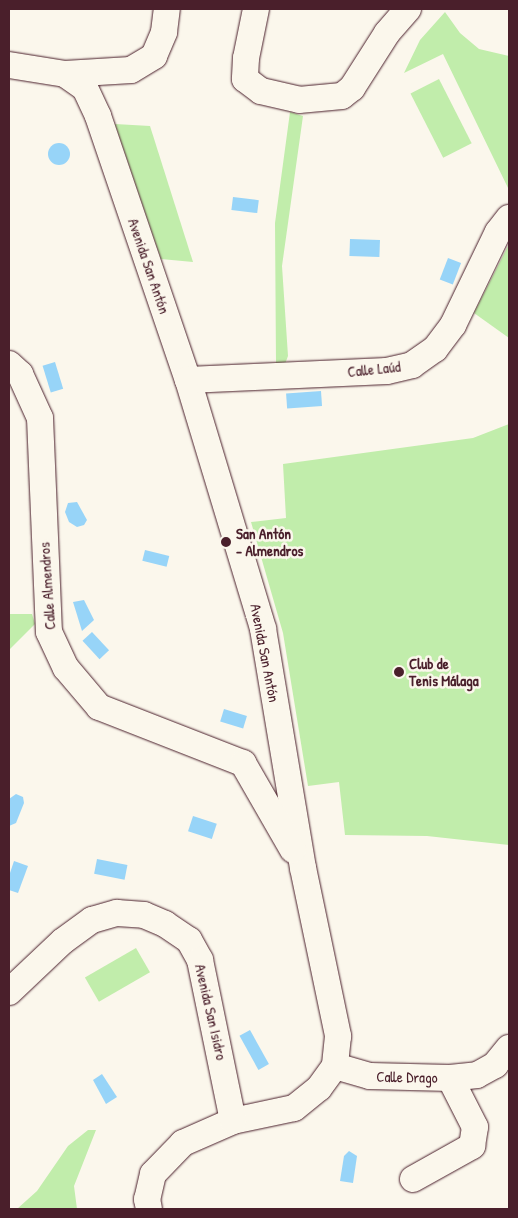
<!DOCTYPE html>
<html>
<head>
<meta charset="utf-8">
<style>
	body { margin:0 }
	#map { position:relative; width:518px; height:1218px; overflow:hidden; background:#fbf7ec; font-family:"Patrick Hand",sans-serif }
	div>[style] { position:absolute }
	.green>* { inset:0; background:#c1edab; transform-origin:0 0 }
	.water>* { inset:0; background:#97d4f8; transform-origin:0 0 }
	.round { border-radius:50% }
	.roads { filter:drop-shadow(0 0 1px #4a1f2b) drop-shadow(0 0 1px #4a1f2b) }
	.minor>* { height:26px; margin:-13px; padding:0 13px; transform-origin:13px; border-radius:13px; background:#fbf7ec }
	.dots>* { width:14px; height:14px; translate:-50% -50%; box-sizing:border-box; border:2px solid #fbf7ec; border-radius:50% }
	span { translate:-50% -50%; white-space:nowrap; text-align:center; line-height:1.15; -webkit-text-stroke:5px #fbf7ec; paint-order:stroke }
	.street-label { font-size:15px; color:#4a1f2b }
	.poi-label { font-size:15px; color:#4a1f2b; font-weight:700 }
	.left { translate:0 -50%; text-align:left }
	.frame { position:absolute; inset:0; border:10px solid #4a1f2b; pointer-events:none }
</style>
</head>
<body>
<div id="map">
	<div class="green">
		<i style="clip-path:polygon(445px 12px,460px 33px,479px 49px,509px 56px,509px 190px,443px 54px,404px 73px,420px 40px)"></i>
		<i style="left:439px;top:79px;width:72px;height:32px;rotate:63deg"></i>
		<i style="clip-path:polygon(290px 112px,303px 116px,282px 266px,288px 356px,285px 364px,276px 364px,275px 223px)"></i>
		<i style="clip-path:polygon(115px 124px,150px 126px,193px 262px,161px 259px)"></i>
		<i style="clip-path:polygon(509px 244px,509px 338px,474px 313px)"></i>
		<i style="clip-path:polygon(509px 424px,509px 845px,427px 836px,345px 835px,339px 782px,308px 786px,283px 633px,251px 522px,286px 518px,283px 464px,473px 438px)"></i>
		<i style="clip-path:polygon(9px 614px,32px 614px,35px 624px,9px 650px)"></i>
		<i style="left:136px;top:948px;width:28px;height:59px;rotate:60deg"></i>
		<i style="clip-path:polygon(88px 1130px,96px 1130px,74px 1186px,77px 1209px,17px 1209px,37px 1191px,68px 1146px)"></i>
	</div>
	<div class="water">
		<i class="round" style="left:48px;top:143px;width:22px;height:22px"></i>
		<i style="left:233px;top:197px;width:26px;height:13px;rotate:7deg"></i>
		<i style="left:350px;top:239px;width:30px;height:17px;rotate:2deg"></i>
		<i style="left:448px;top:258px;width:14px;height:23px;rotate:21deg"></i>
		<i style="left:55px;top:362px;width:28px;height:13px;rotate:73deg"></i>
		<i style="left:321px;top:391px;width:15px;height:35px;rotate:86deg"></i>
		<i style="clip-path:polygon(77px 502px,87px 520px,84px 525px,77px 527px,69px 522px,65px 512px,68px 503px)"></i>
		<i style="left:145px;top:550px;width:25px;height:11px;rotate:14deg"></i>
		<i style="clip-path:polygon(84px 600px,94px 620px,82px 631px,73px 602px)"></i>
		<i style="left:92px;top:632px;width:25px;height:13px;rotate:47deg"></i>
		<i style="left:224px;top:709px;width:24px;height:13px;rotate:17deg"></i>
		<i style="clip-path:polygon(16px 794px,23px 797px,24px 803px,16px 823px,9px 826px,9px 799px)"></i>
		<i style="left:193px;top:816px;width:25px;height:16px;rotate:18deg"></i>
		<i style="left:97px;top:859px;width:31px;height:15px;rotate:11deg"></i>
		<i style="clip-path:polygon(14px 861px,28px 866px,18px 893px,9px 890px,9px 876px)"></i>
		<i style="left:250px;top:1030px;width:39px;height:12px;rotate:61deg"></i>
		<i style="clip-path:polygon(102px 1074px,117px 1097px,106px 1104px,93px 1080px)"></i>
		<i style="clip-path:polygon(349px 1151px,357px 1156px,353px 1183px,340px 1181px,344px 1156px)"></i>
	</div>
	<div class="roads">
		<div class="minor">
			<i style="left:256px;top:9px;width:50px;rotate:101.5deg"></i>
			<i style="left:246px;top:58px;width:21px;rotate:93deg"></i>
			<i style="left:245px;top:79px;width:20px;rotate:37deg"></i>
			<i style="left:261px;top:91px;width:39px;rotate:13deg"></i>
			<i style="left:299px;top:100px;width:43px;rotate:-5.3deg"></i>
			<i style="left:342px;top:96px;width:13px;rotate:-39deg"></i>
			<i style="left:352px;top:88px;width:65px;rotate:-57.5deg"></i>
			<i style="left:387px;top:33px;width:32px;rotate:-49deg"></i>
			<i style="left:9px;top:65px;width:57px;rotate:9.1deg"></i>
			<i style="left:65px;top:74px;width:24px;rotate:35deg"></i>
			<i style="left:85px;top:88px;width:31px;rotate:65deg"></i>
			<i style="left:98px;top:116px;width:279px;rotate:71.2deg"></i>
			<i style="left:188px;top:380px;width:260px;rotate:73.2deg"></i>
			<i style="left:263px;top:629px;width:242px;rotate:80.5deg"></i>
			<i style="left:303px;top:868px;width:172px;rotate:78.2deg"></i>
			<i style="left:338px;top:1036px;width:30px;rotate:96deg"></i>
			<i style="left:335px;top:1066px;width:27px;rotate:126deg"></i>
			<i style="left:319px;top:1088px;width:32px;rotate:141deg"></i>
			<i style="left:294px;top:1108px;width:62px;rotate:168deg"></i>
			<i style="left:233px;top:1121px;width:55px;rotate:156.3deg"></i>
			<i style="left:183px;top:1143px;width:43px;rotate:134.1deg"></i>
			<i style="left:153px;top:1174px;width:26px;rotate:103deg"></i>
			<i style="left:147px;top:1199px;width:10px;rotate:79deg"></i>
			<i style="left:65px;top:74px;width:66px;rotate:-3.5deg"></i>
			<i style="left:131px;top:70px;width:27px;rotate:-31deg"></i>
			<i style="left:154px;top:56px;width:26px;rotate:-67deg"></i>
			<i style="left:164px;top:32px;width:23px;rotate:-83deg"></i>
			<i style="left:9px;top:364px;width:15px;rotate:42deg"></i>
			<i style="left:20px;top:374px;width:48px;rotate:65.6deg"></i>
			<i style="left:40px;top:418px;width:214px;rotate:87.6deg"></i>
			<i style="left:49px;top:632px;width:40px;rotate:65deg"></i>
			<i style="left:66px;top:668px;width:51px;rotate:49.8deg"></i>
			<i style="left:99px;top:707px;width:155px;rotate:21.3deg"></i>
			<i style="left:243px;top:763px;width:100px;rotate:60.1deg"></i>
			<i style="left:188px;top:380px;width:199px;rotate:-2.6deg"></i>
			<i style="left:387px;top:371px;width:26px;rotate:-13deg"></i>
			<i style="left:412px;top:365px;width:28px;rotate:-35deg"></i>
			<i style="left:435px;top:349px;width:30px;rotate:-53deg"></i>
			<i style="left:453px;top:325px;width:103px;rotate:-64.2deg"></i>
			<i style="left:498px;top:232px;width:18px;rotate:-52deg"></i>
			<i style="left:9px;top:992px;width:74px;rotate:-43.4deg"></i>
			<i style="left:63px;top:941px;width:36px;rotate:-36deg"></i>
			<i style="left:92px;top:920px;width:26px;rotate:-16deg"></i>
			<i style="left:117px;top:913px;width:27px;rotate:4deg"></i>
			<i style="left:144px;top:915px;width:23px;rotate:23deg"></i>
			<i style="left:165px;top:924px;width:29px;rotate:34deg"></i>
			<i style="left:189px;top:940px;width:23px;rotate:61deg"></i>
			<i style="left:200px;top:960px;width:164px;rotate:78.4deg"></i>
			<i style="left:335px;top:1066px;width:36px;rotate:16deg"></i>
			<i style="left:370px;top:1076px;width:80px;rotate:1.4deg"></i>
			<i style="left:450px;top:1078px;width:27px;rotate:-6deg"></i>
			<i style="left:477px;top:1075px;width:21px;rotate:-29deg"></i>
			<i style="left:495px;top:1065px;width:22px;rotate:-51deg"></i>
			<i style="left:413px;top:1179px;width:68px;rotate:-29.2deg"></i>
			<i style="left:472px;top:1146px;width:19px;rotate:-81deg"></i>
			<i style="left:475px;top:1127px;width:55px;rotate:-117deg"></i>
		</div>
	</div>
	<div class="dots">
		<i style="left:226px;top:542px;background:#4a1f2b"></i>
		<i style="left:399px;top:672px;background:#4a1f2b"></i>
	</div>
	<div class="street-label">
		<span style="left:149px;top:266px;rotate:71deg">Avenida San Antón</span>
		<span style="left:374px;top:369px;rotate:-6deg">Calle Laúd</span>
		<span style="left:47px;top:586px;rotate:-94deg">Calle Almendros</span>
		<span style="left:265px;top:653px;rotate:79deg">Avenida San Antón</span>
		<span style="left:211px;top:1012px;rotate:77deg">Avenida San Isidro</span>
		<span style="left:407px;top:1077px;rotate:1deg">Calle Drago</span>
	</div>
	<div class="poi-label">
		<span class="left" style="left:236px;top:542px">San Antón<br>- Almendros</span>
		<span class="left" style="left:409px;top:672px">Club de<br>Tenis Málaga</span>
	</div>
	<div class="frame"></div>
</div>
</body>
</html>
